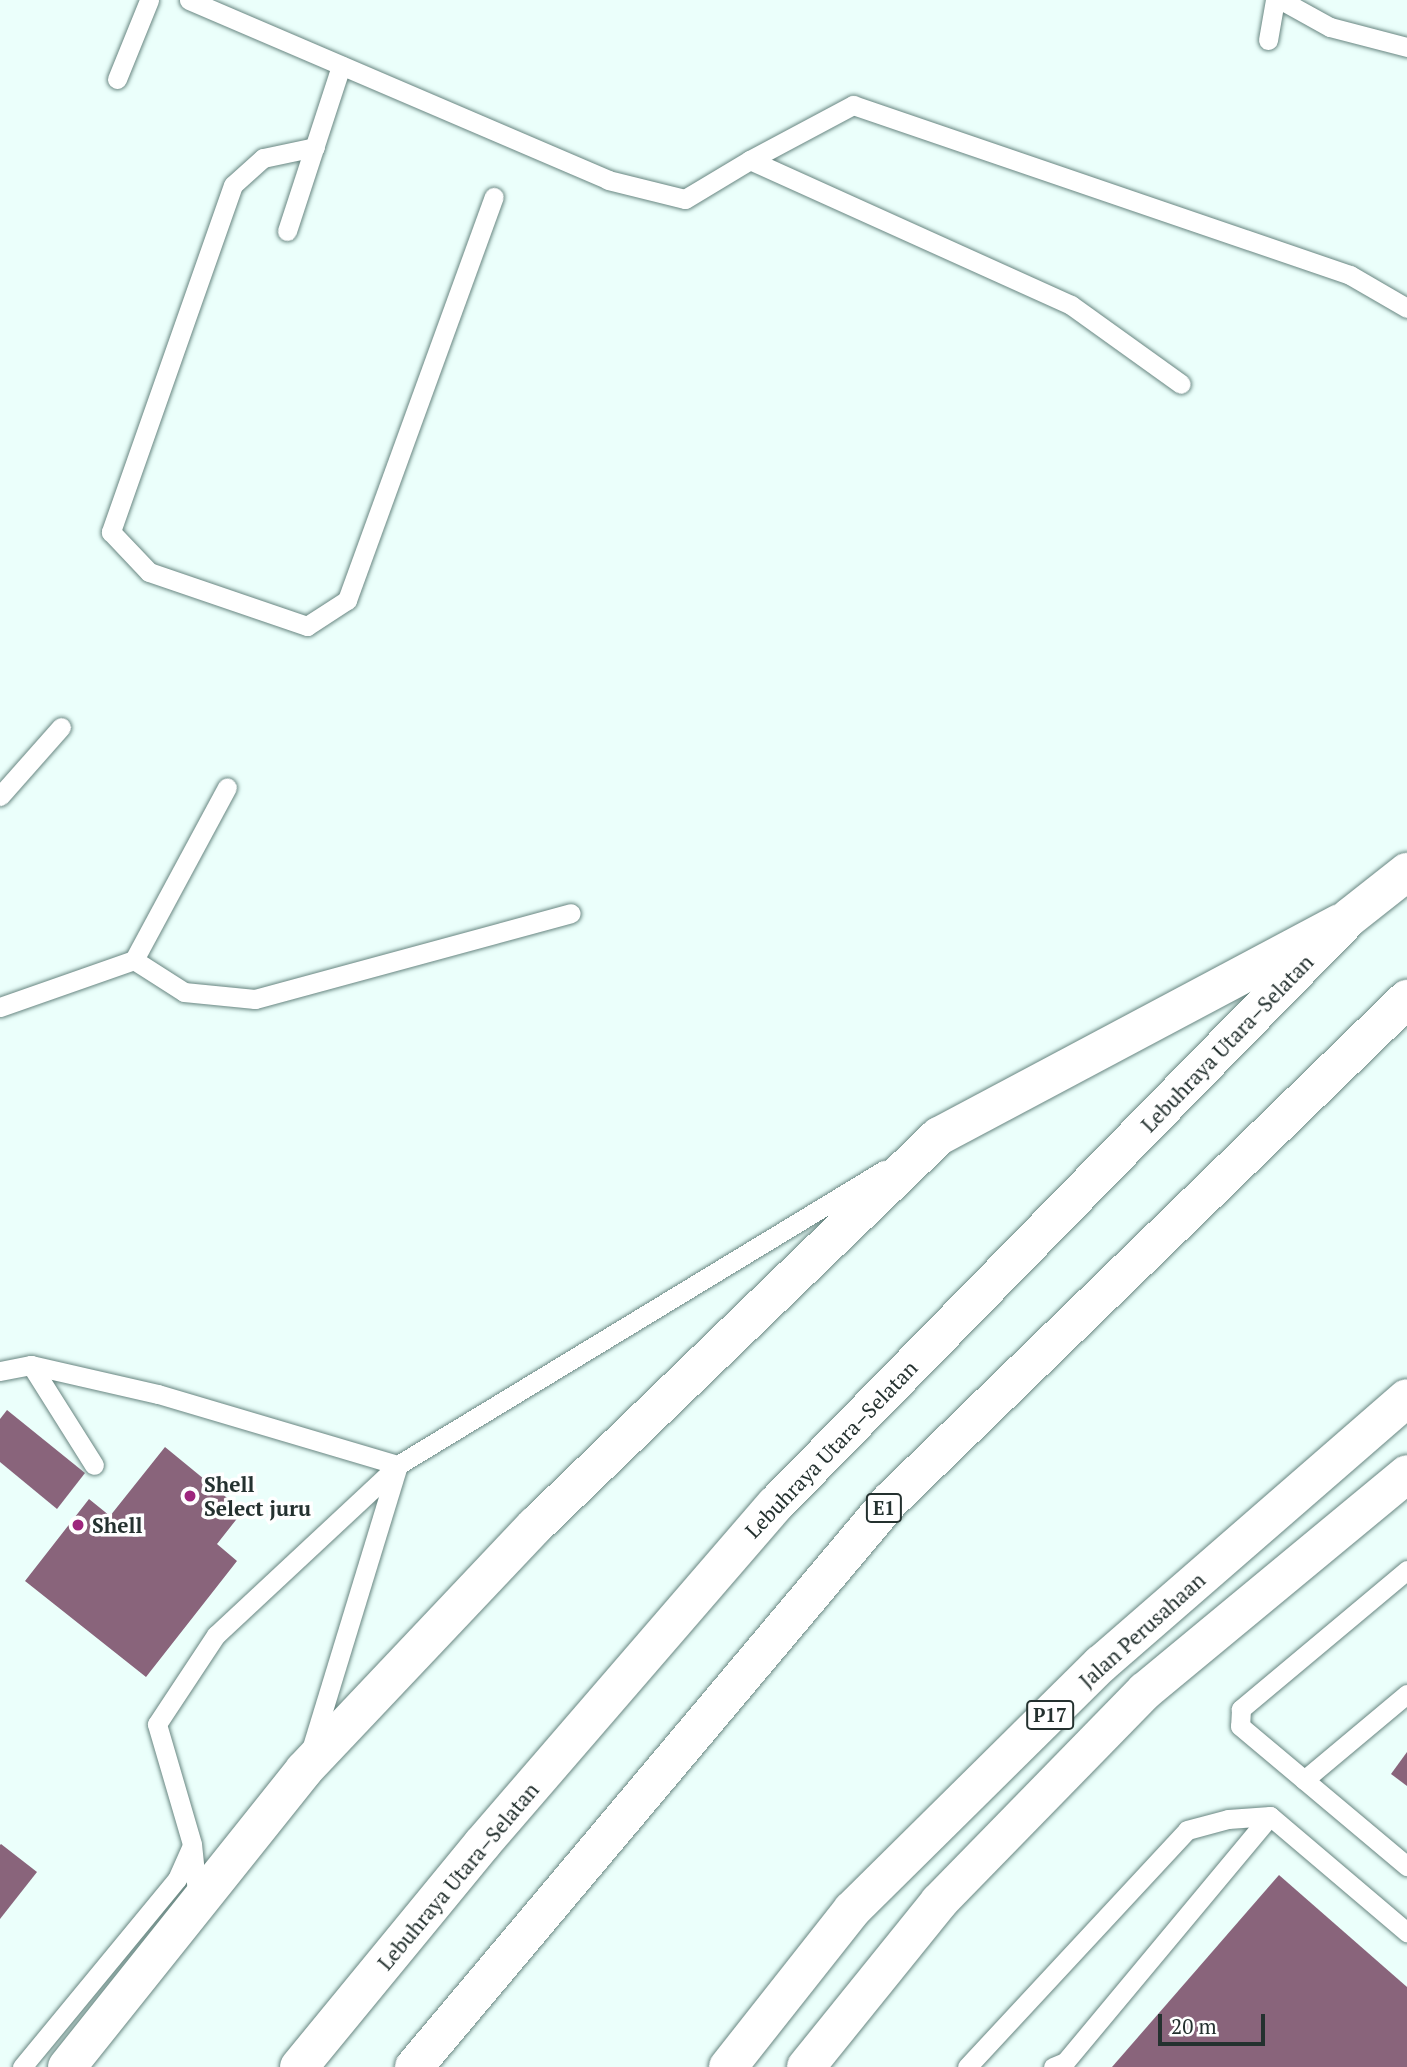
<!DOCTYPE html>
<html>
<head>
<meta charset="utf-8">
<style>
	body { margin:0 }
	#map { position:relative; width:1407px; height:2067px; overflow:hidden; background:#ebfffb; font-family:"PT Serif",serif }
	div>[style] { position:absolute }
	.building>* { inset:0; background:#89647b }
	.roads { filter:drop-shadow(0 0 2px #688681) drop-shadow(0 0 2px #688681) }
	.service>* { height:19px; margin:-9.5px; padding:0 9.5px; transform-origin:9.5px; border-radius:9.5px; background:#fff }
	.minor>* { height:38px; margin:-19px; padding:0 19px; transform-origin:19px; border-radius:19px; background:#fff }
	.primary>* { height:38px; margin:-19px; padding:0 19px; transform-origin:19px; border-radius:19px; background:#fff }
	.motorway>* { height:38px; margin:-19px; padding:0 19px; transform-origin:19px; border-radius:19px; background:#fff }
	.dots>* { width:19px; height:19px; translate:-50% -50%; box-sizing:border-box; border:4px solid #fff; border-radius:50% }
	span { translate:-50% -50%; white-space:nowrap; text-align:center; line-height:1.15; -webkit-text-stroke:7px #fff; paint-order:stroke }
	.shield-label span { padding:2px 5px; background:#fff; border:2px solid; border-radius:5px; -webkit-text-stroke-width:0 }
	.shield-label { font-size:19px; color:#24312f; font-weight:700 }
	.street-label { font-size:21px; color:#24312f }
	.poi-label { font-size:21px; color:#24312f; font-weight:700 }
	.left { translate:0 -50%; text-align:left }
	.scale { position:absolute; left:1158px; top:2014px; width:107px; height:32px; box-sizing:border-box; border:4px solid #24312f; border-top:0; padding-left:9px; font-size:21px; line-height:24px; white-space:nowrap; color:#24312f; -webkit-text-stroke:5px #fff; paint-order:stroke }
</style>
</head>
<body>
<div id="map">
	<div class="building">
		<i style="clip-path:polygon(7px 1410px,85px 1473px,57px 1509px,0 1462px,0 1419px)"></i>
		<i style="clip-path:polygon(165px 1447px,243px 1511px,217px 1544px,237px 1561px,146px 1677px,25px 1581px,89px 1499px,110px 1516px)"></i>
		<i style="clip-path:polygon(1407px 1752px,1407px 1786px,1391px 1774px)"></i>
		<i style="clip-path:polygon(1px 1844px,37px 1872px,0 1919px,0 1845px)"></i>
		<i style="clip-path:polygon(1279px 1875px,1407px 1987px,1407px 2067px,1112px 2067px)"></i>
	</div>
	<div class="roads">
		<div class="service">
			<i style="left:189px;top:0;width:456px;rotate:23.2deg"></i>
			<i style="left:608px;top:180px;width:79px;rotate:13.9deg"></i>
			<i style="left:685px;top:199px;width:76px;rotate:-31deg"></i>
			<i style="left:750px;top:160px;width:117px;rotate:-28.1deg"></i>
			<i style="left:853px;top:105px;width:525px;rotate:18.88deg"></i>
			<i style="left:1350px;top:275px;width:66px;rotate:30.1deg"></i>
			<i style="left:1281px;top:0;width:56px;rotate:28.9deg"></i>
			<i style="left:1330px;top:27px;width:80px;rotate:14.6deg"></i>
			<i style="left:1268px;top:40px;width:41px;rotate:-80.1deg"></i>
			<i style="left:117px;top:79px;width:85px;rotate:-67.9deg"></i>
			<i style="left:315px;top:147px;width:53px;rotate:168.1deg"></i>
			<i style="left:263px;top:158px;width:40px;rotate:138deg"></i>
			<i style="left:233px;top:185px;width:368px;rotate:109.4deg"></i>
			<i style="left:111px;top:532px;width:55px;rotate:46.5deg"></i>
			<i style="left:149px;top:572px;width:167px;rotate:18.9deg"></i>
			<i style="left:307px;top:626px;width:48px;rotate:-33deg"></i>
			<i style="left:347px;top:600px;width:429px;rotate:-70deg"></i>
			<i style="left:750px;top:160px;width:352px;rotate:24.3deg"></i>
			<i style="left:1071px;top:305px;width:135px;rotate:35.7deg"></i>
			<i style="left:287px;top:231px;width:174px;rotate:-71.9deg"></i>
			<i style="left:0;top:796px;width:92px;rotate:-48.5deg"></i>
			<i style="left:134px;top:960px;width:59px;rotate:32.6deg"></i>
			<i style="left:184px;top:992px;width:71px;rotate:5.6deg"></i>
			<i style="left:255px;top:999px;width:327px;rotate:-15.2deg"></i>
			<i style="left:0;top:1007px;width:142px;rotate:-19.3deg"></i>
			<i style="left:134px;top:960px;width:196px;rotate:-61.7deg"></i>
			<i style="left:31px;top:1365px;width:118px;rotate:57.8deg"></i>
			<i style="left:0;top:1371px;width:32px;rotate:-11deg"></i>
			<i style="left:31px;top:1365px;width:130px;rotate:12.9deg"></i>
			<i style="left:158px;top:1394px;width:250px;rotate:16.5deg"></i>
			<i style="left:398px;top:1465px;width:300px;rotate:107deg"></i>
			<i style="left:1407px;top:1570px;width:217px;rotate:140.1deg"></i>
			<i style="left:1241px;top:1709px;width:17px;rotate:93deg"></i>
			<i style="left:1240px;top:1726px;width:218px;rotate:40deg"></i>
			<i style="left:1304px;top:1780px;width:134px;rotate:-39.9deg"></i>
			<i style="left:198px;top:1902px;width:58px;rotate:-95.9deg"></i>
			<i style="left:192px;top:1844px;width:125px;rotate:-106.3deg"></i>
			<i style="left:157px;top:1724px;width:107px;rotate:-56.5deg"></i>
			<i style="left:216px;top:1635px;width:249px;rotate:-43deg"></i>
			<i style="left:398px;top:1465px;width:569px;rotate:-31.26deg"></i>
			<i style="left:22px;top:2067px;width:244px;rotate:-50.5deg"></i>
			<i style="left:177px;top:1879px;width:35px;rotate:-66deg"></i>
			<i style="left:967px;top:2067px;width:323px;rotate:-47.1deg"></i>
			<i style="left:1187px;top:1830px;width:42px;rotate:-15deg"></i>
			<i style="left:1228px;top:1819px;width:42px;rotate:-4.1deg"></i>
			<i style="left:1270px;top:1816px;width:180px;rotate:40.3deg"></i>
			<i style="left:1053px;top:2067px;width:13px;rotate:-23deg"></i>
			<i style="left:1065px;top:2062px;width:320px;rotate:-50.2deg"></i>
		</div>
		<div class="minor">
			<i style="left:67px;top:2067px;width:380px;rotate:-51.4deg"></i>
			<i style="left:304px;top:1770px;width:337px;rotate:-46.6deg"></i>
			<i style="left:536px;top:1525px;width:560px;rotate:-43.99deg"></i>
			<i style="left:939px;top:1136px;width:453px;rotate:-28deg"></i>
		</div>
		<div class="primary">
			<i style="left:728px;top:2067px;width:200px;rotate:-51.7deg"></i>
			<i style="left:852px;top:1910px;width:350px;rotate:-44.7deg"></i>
			<i style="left:1101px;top:1664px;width:405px;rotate:-41deg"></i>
			<i style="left:806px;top:2067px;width:212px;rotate:-51.1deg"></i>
			<i style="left:939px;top:1902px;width:295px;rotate:-45.7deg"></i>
			<i style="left:1145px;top:1691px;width:340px;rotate:-39.6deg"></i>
		</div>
		<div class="motorway">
			<i style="left:299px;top:2067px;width:290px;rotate:-50.6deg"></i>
			<i style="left:483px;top:1843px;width:447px;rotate:-49.2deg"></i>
			<i style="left:775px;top:1505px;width:822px;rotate:-45.64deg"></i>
			<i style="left:1350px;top:917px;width:73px;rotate:-38.3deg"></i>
			<i style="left:414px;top:2067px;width:740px;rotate:-49.94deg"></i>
			<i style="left:890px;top:1501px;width:721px;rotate:-44.16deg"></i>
		</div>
	</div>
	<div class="dots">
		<i style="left:190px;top:1496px;background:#9e257d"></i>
		<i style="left:78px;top:1525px;background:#9e257d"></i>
	</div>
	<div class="shield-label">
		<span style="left:884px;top:1508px">E1</span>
		<span style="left:1050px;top:1715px">P17</span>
	</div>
	<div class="street-label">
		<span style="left:1227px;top:1043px;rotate:-46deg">Lebuhraya Utara–Selatan</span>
		<span style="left:831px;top:1449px;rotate:-46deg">Lebuhraya Utara–Selatan</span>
		<span style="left:1142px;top:1630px;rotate:-42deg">Jalan Perusahaan</span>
		<span style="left:458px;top:1876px;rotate:-50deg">Lebuhraya Utara–Selatan</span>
	</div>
	<div class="poi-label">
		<span class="left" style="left:204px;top:1496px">Shell<br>Select juru</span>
		<span class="left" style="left:92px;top:1525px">Shell</span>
	</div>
	<div class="scale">20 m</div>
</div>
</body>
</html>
